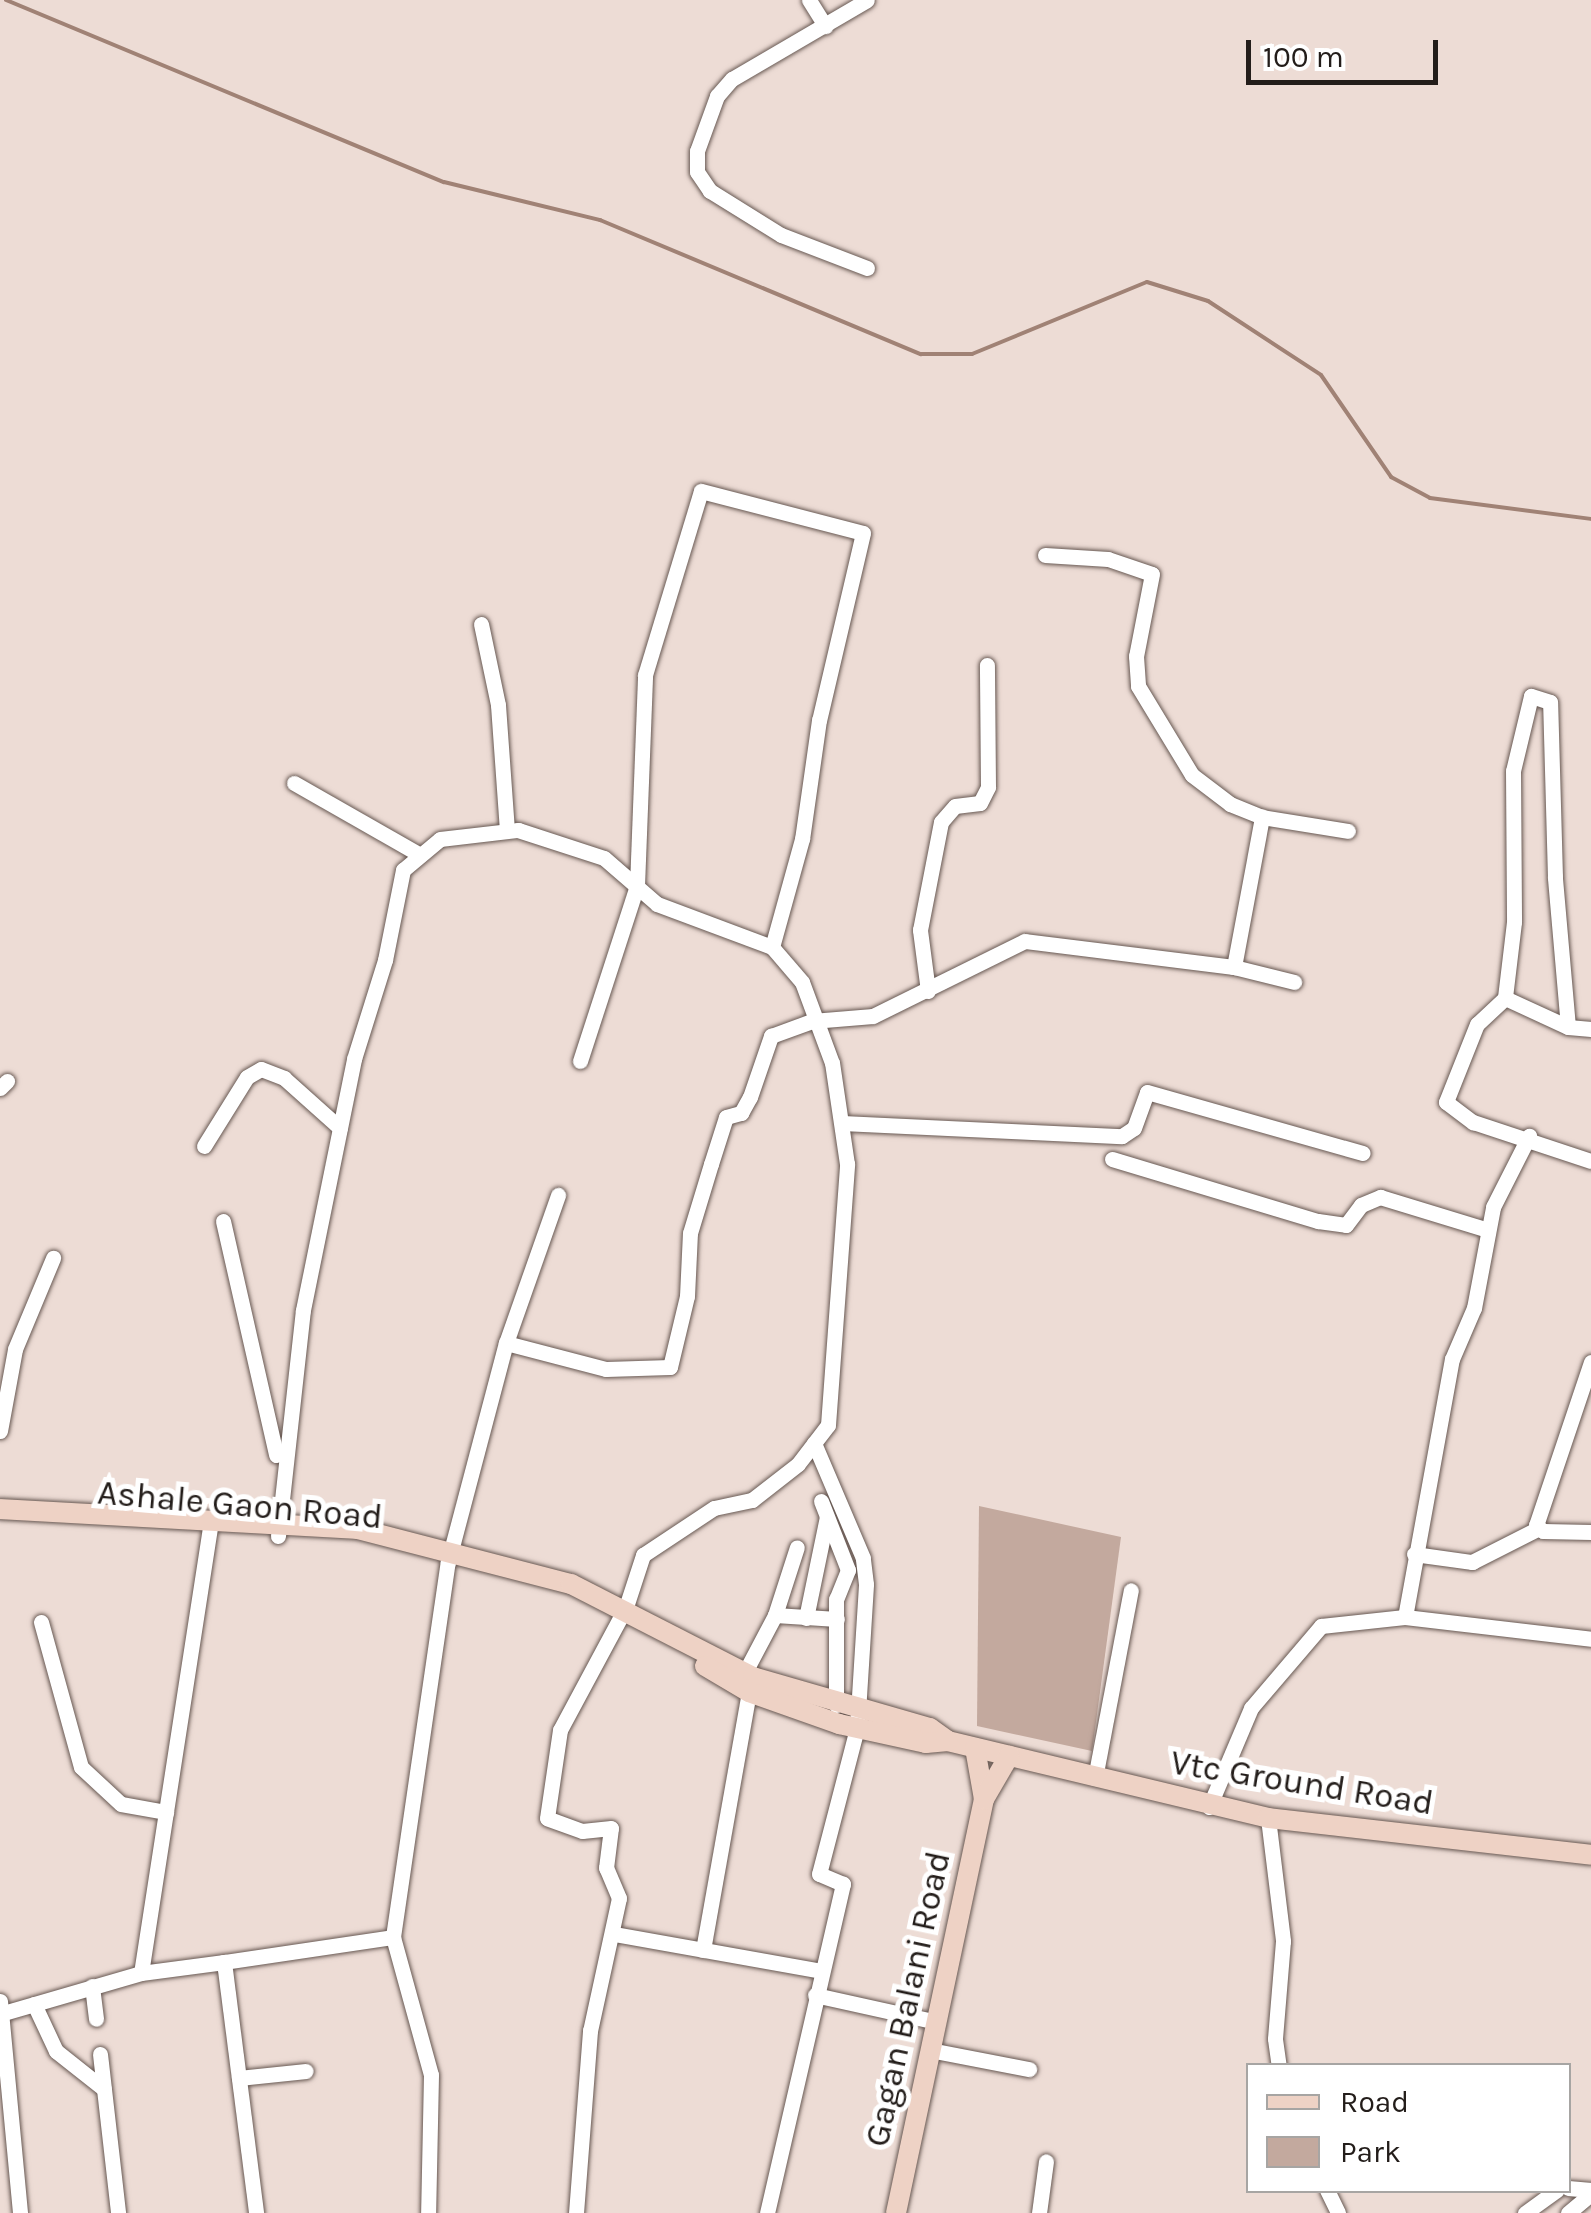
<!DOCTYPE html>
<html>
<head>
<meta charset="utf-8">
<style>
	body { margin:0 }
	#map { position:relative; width:1591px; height:2213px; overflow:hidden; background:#eddcd5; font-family:Karla,sans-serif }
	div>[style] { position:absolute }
	.green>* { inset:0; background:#c3a99e }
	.stream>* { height:4px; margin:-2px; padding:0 2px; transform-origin:2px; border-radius:2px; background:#a08275 }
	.roads { filter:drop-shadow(0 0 2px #675852) drop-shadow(0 0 2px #675852) }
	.street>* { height:15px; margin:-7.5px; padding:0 7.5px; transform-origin:7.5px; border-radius:7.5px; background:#fff }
	.secondary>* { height:20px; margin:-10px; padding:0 10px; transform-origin:10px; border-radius:10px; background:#eed2c5 }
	span { translate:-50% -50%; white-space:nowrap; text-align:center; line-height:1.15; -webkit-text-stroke:10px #fff; paint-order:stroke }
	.street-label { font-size:35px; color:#231d1a }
	.legend { position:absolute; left:1246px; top:2063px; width:325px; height:130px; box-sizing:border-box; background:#fff; border:2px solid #a7a5a3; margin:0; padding:12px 18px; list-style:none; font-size:30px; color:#231d1a }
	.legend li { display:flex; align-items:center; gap:20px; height:50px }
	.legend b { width:50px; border:2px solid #a7a5a3 }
	.scale { position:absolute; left:1246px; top:40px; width:192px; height:45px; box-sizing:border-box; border:5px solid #231d1a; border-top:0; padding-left:12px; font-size:30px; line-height:35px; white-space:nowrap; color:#231d1a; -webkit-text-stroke:8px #fff; paint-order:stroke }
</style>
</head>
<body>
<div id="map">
	<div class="green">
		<i style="clip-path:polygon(979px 1506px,1121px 1537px,1092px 1751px,977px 1726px)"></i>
	</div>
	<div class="stream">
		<i style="left:6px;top:0;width:474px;rotate:22.6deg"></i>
		<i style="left:444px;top:182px;width:161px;rotate:13.7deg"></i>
		<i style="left:600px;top:220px;width:348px;rotate:22.7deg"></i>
		<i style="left:921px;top:354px;width:51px"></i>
		<i style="left:972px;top:354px;width:189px;rotate:-22.4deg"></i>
		<i style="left:1147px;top:282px;width:64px;rotate:17.3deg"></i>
		<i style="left:1208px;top:301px;width:135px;rotate:33.2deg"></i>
		<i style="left:1321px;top:375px;width:124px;rotate:55.5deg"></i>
		<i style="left:1391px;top:477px;width:44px;rotate:28.3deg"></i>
		<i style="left:1430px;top:498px;width:162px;rotate:7.4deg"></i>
	</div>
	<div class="roads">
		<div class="street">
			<i style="left:809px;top:0;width:31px;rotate:58deg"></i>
			<i style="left:867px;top:268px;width:92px;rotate:-159deg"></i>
			<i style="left:781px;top:235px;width:84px;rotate:-148.2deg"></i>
			<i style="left:710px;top:191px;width:23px;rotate:-124deg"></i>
			<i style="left:697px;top:172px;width:21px;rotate:-90deg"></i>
			<i style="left:697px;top:151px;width:59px;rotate:-70deg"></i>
			<i style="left:717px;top:96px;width:23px;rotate:-49deg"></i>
			<i style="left:732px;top:79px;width:156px;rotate:-30.3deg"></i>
			<i style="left:1045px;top:555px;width:63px;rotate:3.6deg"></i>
			<i style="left:1108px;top:559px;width:46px;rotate:18.8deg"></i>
			<i style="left:1152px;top:574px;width:84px;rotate:101deg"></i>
			<i style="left:1136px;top:656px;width:30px;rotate:86deg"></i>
			<i style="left:1138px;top:686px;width:104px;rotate:58.8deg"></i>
			<i style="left:1192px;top:775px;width:48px;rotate:37.3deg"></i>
			<i style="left:1230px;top:804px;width:35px;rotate:22deg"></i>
			<i style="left:481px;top:624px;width:83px;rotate:78.1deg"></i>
			<i style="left:498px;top:705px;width:126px;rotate:85.9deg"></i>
			<i style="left:294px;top:783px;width:145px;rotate:29.7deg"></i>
			<i style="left:1234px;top:967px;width:62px;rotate:14deg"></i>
			<i style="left:928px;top:991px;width:62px;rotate:-97.5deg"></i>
			<i style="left:920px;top:930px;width:110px;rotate:-79deg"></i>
			<i style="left:941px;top:822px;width:21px;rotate:-49deg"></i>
			<i style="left:955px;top:806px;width:25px;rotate:-7deg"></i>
			<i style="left:980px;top:803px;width:18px;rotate:-63deg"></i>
			<i style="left:988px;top:787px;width:122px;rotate:-90.5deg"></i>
			<i style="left:1505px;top:998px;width:38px;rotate:137deg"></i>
			<i style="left:1477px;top:1024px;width:84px;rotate:111.7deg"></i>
			<i style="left:1446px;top:1102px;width:34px;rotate:37deg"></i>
			<i style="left:1473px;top:1122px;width:124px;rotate:18.3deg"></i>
			<i style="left:1568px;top:1027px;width:151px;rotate:-95deg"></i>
			<i style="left:1555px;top:877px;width:175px;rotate:-91.6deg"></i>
			<i style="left:1550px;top:702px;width:20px;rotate:-162deg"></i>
			<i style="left:1531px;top:696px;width:77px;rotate:103.5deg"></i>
			<i style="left:1513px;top:771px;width:151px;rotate:89.6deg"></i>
			<i style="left:1514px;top:922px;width:77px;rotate:96.8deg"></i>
			<i style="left:1505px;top:998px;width:69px;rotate:24.7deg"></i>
			<i style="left:1568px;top:1027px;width:23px;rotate:5deg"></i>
			<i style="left:580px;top:1061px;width:184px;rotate:-72deg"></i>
			<i style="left:637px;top:886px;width:211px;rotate:-87.8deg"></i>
			<i style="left:645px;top:675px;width:192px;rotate:-73.1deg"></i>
			<i style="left:701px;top:491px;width:167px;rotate:14.5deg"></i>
			<i style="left:863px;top:533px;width:192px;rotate:103.2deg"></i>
			<i style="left:819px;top:720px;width:120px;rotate:98.1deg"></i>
			<i style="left:802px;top:839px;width:112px;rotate:105.5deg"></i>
			<i style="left:0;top:1088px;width:10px;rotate:-45deg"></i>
			<i style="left:842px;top:1123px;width:280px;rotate:2.7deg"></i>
			<i style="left:1122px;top:1136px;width:14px;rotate:-34deg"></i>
			<i style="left:1134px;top:1128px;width:38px;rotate:-70deg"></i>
			<i style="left:1147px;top:1092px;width:224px;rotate:15.8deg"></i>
			<i style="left:204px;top:1146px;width:81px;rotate:-58.1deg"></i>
			<i style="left:247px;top:1077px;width:16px;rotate:-30deg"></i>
			<i style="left:261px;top:1069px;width:25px;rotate:21deg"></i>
			<i style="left:284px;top:1078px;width:75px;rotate:41.8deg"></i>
			<i style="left:1112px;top:1159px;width:215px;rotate:16.8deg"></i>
			<i style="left:1318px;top:1221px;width:28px;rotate:8deg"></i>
			<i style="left:1346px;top:1225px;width:25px;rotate:-53deg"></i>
			<i style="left:1361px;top:1205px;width:21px;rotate:-23deg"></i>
			<i style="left:1380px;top:1197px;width:113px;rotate:17deg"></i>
			<i style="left:223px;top:1221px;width:240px;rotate:77.2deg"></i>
			<i style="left:506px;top:1343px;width:103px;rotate:14.6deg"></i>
			<i style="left:606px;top:1369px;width:64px;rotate:-1.8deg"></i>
			<i style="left:670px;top:1367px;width:73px;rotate:-76.5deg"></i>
			<i style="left:687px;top:1296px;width:63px;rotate:-87.3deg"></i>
			<i style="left:690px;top:1233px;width:72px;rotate:-73.1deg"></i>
			<i style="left:711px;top:1164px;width:49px;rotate:-72.3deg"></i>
			<i style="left:726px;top:1117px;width:16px;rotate:-15deg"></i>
			<i style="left:741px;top:1113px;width:18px;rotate:-61deg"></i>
			<i style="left:750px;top:1097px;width:65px;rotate:-71deg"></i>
			<i style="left:771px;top:1036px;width:44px;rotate:-20.1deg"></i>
			<i style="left:812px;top:1021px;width:61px;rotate:-4.7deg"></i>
			<i style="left:873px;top:1016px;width:169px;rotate:-26.3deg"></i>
			<i style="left:1025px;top:941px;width:211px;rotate:7.1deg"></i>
			<i style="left:1234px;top:967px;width:153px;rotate:-79.4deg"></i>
			<i style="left:1262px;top:817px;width:87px;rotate:9.2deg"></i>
			<i style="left:1591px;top:1362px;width:172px;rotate:108.6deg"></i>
			<i style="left:1536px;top:1525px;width:9px;rotate:41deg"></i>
			<i style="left:1543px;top:1531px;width:48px;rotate:1.2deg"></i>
			<i style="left:0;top:1431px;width:83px;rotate:-79.6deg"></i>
			<i style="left:15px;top:1349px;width:99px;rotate:-67.3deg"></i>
			<i style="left:821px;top:1501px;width:74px;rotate:68.6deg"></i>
			<i style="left:848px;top:1570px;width:31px;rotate:112deg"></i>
			<i style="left:836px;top:1599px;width:106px;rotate:90deg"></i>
			<i style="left:211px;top:1521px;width:457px;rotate:98.8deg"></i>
			<i style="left:141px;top:1973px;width:84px;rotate:-7.5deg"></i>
			<i style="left:224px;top:1962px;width:253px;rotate:82.7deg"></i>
			<i style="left:278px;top:1536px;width:227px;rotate:-83.7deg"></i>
			<i style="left:303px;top:1310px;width:256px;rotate:-78.5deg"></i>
			<i style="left:354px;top:1059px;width:104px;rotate:-72.6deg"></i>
			<i style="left:385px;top:960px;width:92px;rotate:-78.7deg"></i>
			<i style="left:403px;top:870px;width:48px;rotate:-40deg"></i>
			<i style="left:440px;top:839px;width:79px;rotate:-6.6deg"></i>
			<i style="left:518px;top:830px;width:90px;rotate:18deg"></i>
			<i style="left:604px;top:858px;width:70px;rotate:41deg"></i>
			<i style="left:657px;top:904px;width:123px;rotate:20.5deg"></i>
			<i style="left:1414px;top:1554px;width:59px;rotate:7.9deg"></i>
			<i style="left:1472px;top:1562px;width:73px;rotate:-26.9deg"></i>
			<i style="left:775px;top:1615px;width:71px;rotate:-72.1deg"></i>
			<i style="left:1405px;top:1617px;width:262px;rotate:-79.7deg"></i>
			<i style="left:1452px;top:1359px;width:56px;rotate:-66.7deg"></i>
			<i style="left:1474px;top:1308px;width:103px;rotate:-79.3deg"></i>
			<i style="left:1493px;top:1207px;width:80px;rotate:-63.1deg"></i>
			<i style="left:806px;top:1618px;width:103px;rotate:-78.3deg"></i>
			<i style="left:41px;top:1622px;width:150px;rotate:74.6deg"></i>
			<i style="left:81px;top:1767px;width:54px;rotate:42.8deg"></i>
			<i style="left:121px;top:1804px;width:46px;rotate:10.1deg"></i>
			<i style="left:745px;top:1672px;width:64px;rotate:-62.2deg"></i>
			<i style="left:775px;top:1615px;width:62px;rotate:3.7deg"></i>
			<i style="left:1095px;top:1778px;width:191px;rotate:-79.2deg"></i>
			<i style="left:1209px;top:1807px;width:108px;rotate:-67deg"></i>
			<i style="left:1251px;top:1708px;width:108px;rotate:-49.5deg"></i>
			<i style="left:1321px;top:1626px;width:84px;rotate:-6.1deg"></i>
			<i style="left:1405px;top:1617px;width:187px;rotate:6.7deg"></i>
			<i style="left:1268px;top:1818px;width:124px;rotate:83deg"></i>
			<i style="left:1283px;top:1941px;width:98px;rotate:94.7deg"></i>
			<i style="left:1275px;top:2039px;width:27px;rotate:82deg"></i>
			<i style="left:614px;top:1934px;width:210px;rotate:10.1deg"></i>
			<i style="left:393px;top:1937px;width:143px;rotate:74.6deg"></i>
			<i style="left:431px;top:2075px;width:138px;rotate:91.2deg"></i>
			<i style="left:703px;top:1950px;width:262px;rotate:-79.9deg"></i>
			<i style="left:224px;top:1962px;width:171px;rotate:-8.4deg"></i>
			<i style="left:393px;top:1937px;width:379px;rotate:-81.7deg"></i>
			<i style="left:448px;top:1562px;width:227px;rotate:-75.2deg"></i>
			<i style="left:506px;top:1343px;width:157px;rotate:-70.6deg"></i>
			<i style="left:92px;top:1986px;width:33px;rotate:83deg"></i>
			<i style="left:815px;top:1995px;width:125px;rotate:12.5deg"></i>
			<i style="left:0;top:2001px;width:213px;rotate:84.6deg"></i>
			<i style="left:34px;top:2004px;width:52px;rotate:64.9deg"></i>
			<i style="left:56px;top:2051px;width:61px;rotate:38.4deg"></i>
			<i style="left:0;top:2014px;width:147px;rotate:-16.2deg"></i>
			<i style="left:930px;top:2050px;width:101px;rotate:10.9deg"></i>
			<i style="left:100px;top:2054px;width:160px;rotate:83.5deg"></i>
			<i style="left:239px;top:2078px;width:67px;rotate:-6deg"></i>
			<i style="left:1568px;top:2188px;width:23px;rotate:5deg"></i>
			<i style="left:1327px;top:2190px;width:25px;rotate:64deg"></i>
			<i style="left:576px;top:2213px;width:183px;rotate:-85.6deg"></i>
			<i style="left:590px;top:2031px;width:136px;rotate:-77.7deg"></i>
			<i style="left:619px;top:1898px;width:33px;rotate:-113deg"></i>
			<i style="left:606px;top:1868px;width:40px;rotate:-82.9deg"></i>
			<i style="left:611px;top:1828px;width:29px;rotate:174deg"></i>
			<i style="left:582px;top:1831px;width:37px;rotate:-160deg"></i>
			<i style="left:547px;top:1818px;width:89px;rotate:-81.6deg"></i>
			<i style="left:560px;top:1730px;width:140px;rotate:-61.8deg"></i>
			<i style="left:626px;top:1607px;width:55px;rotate:-71.9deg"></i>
			<i style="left:643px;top:1555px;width:85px;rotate:-33.5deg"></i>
			<i style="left:714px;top:1508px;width:39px;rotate:-12deg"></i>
			<i style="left:752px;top:1500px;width:58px;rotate:-38deg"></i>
			<i style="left:798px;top:1464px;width:49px;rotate:-52.4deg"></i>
			<i style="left:828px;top:1425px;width:262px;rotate:-85.8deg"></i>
			<i style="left:847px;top:1164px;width:102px;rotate:-98.4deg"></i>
			<i style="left:832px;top:1063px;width:86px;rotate:-110.3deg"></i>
			<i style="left:802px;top:982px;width:46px;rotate:-130.6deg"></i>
			<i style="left:767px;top:2213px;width:338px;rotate:-77deg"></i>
			<i style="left:843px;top:1884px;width:26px;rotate:-157deg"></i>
			<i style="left:819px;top:1874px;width:151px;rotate:-75.4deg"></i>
			<i style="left:857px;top:1728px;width:144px;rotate:-86.4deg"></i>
			<i style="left:866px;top:1584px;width:26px;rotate:-97deg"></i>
			<i style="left:863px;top:1558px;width:125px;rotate:-113.1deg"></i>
			<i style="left:1039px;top:2213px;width:52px;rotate:-82.3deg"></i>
			<i style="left:1525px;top:2213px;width:39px;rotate:-36deg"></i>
			<i style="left:1568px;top:2213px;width:30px;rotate:-40deg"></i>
		</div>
		<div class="secondary">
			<i style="left:0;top:1509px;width:359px;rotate:3.2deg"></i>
			<i style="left:358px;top:1529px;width:220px;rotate:14.5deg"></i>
			<i style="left:571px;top:1584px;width:204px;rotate:27.1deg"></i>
			<i style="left:753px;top:1677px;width:184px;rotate:16.1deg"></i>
			<i style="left:930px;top:1728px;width:22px;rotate:36deg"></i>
			<i style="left:948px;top:1741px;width:329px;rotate:13.5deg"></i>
			<i style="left:1268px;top:1818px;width:325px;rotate:6.5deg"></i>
			<i style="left:705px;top:1666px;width:51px;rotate:30.6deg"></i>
			<i style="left:749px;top:1692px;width:96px;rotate:19.6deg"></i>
			<i style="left:839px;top:1724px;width:89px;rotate:12.3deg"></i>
			<i style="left:926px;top:1743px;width:22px;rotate:-5deg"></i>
			<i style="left:975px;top:1748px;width:52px;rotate:80deg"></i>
			<i style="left:896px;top:2213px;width:423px;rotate:-78deg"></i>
			<i style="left:984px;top:1799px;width:50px;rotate:-59.8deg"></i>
		</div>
	</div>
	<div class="street-label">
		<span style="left:240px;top:1505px;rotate:5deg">Ashale Gaon Road</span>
		<span style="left:1302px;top:1783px;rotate:9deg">Vtc Ground Road</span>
		<span style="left:908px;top:1999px;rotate:-78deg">Gagan Balani Road</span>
	</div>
	<ul class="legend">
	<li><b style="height:12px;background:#eed2c5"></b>Road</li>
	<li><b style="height:28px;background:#c3a99e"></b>Park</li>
	</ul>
	<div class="scale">100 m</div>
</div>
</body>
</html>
